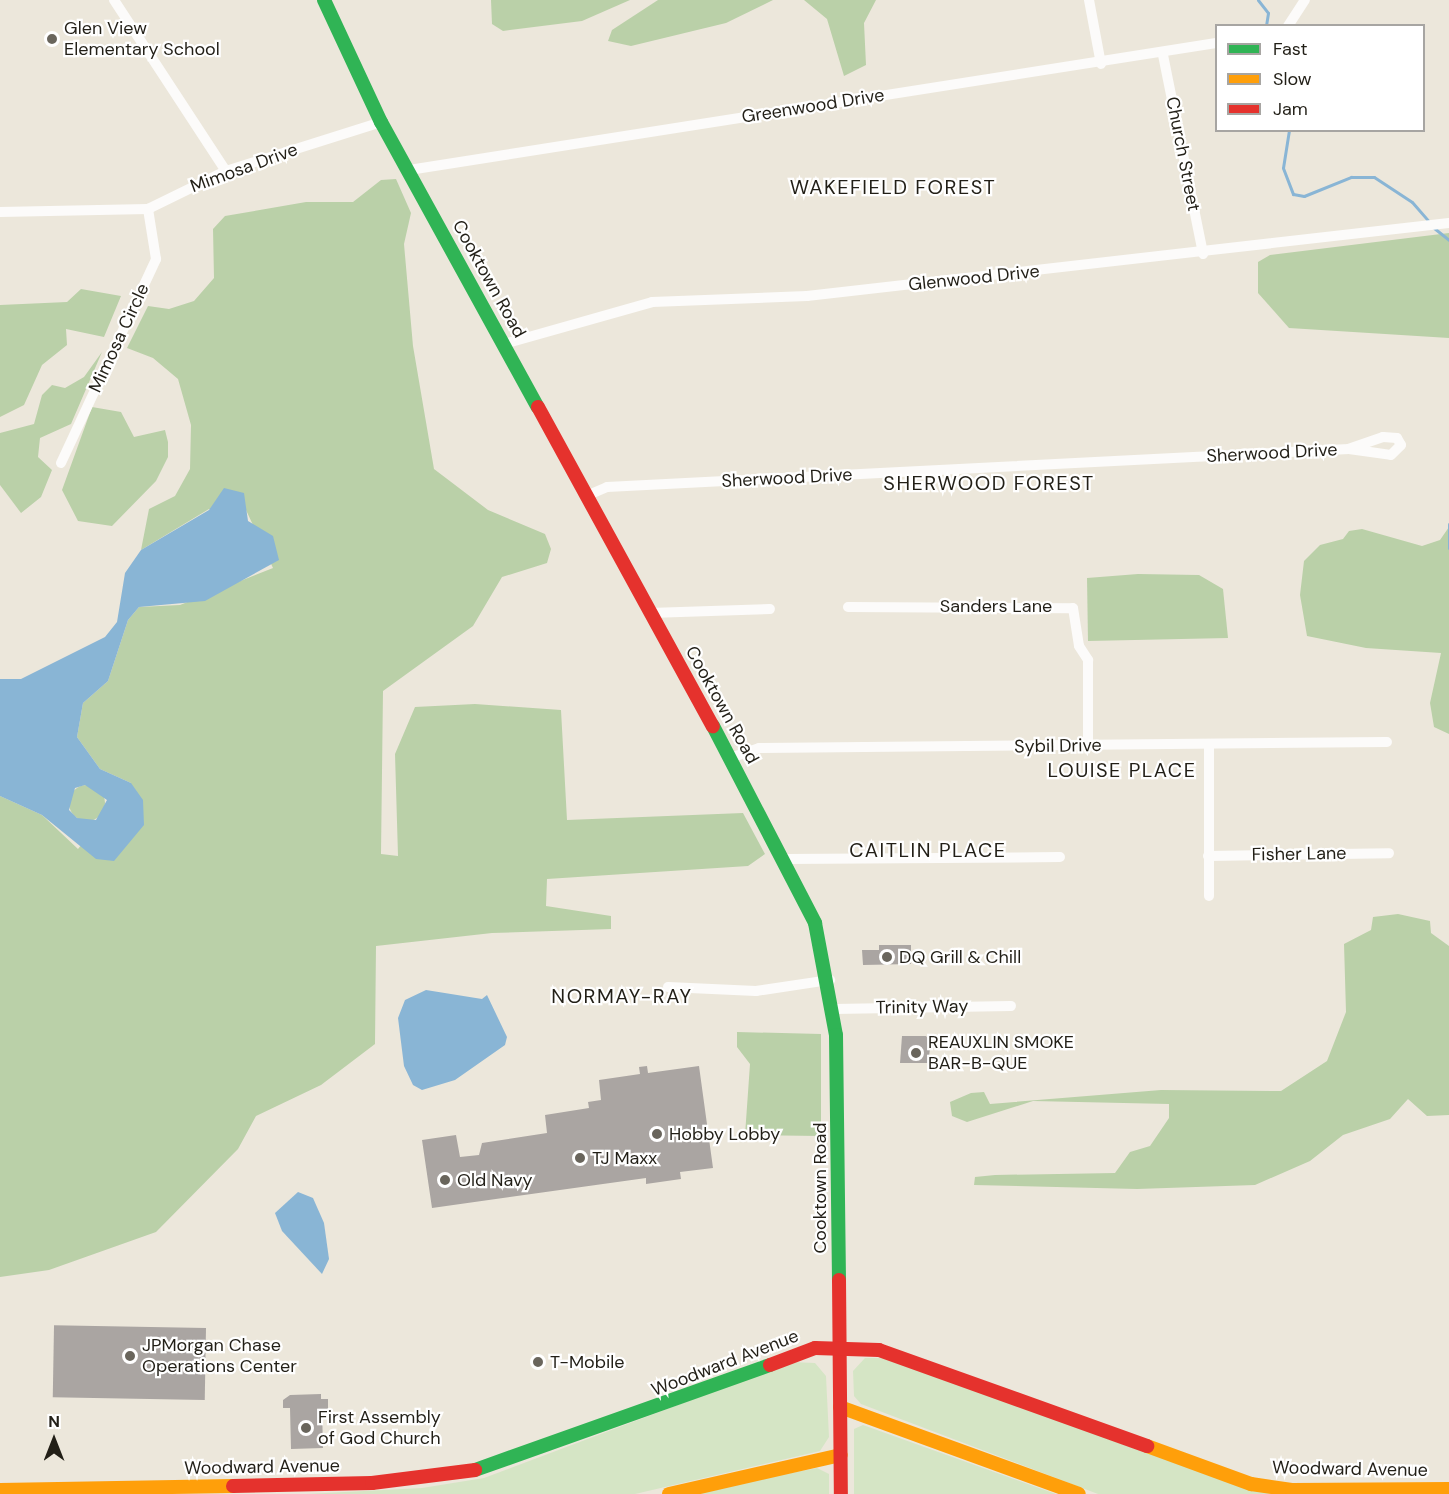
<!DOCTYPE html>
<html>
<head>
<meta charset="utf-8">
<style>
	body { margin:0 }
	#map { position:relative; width:1449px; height:1494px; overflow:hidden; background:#ece7db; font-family:"DM Sans",sans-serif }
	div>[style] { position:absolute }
	.green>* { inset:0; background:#d5e5c5 }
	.forest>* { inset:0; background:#bad0a8 }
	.round { border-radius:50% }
	.water>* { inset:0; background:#89b5d5 }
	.stream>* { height:3px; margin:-1.5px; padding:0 1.5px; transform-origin:1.5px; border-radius:1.5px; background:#89b5d5 }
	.building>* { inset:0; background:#aaa5a2; transform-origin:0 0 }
	.street>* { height:10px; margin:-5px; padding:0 5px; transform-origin:5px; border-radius:5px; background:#fcfbfa }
	.fast>* { height:14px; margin:-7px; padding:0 7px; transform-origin:7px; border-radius:7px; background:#30b455 }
	.slow>* { height:14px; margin:-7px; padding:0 7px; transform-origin:7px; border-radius:7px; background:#ff9f0a }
	.jam>* { height:14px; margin:-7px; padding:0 7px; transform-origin:7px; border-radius:7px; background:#e5322d }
	.dots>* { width:16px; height:16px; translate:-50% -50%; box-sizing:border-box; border:3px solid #fff; border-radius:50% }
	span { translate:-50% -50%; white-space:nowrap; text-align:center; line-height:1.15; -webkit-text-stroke:4.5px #fff; paint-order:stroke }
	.poi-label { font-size:18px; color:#221f17 }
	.left { translate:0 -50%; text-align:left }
	.street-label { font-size:18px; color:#221f17 }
	.neighbourhood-label { font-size:20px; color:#221f17; letter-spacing:1.5px }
	.legend { position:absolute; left:1215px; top:24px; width:210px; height:108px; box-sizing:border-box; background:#fff; border:2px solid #a7a5a2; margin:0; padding:8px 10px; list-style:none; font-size:18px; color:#221f17 }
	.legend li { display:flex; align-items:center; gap:12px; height:30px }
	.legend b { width:30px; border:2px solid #a7a5a2 }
	.north { position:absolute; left:24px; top:1410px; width:60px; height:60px; -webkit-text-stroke:4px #fff; paint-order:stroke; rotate:0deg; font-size:16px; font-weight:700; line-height:24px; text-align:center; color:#221f17 }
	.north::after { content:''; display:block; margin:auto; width:21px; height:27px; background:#221f17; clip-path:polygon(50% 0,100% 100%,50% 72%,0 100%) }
</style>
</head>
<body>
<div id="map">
	<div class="green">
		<i style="clip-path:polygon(865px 1358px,885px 1358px,1225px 1481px,1288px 1494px,1098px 1494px,861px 1404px,854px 1396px,853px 1371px)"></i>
		<i style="clip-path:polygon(792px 1362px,815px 1363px,826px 1376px,829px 1437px,820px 1451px,635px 1494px,306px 1494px,422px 1488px,484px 1478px)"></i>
		<i style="clip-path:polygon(863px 1425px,1056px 1494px,854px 1494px,854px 1429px)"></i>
		<i style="clip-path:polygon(817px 1468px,829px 1474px,829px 1494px,684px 1494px)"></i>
	</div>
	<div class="forest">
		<i style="clip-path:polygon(491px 0,630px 0,582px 21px,503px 31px,492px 24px)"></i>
		<i style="clip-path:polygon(658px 0,773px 0,726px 23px,631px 46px,608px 41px,612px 30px)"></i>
		<i style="clip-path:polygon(804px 0,876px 0,864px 23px,866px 65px,844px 76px,827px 19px)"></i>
		<i style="clip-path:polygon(396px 179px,411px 213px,404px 244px,413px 346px,434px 469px,488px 510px,545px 534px,551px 549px,547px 563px,502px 577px,473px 626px,383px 691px,381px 854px,398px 856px,395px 754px,415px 707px,475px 704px,561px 710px,567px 820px,743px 813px,765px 854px,748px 866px,547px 879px,546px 906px,611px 916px,611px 929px,492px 933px,376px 946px,375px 1044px,321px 1085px,256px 1116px,238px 1149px,156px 1232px,49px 1270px,0 1277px,0 796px,42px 815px,78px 849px,131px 783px,100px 769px,77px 737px,83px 703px,108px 681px,128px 620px,139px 607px,180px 605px,273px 568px,246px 510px,209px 509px,141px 550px,149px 509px,175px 496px,190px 469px,191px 425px,178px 379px,153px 358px,127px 348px,148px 306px,169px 309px,194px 301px,214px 278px,213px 229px,225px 216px,306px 202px,353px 202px,381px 180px)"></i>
		<i style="clip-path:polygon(1449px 233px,1449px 338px,1289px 328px,1258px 293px,1258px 262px,1270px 255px)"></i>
		<i style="clip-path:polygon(81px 289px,121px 296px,104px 337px,66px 329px,67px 345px,42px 365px,24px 405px,0 417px,0 305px,67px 302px)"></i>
		<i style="clip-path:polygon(102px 352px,71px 424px,40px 438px,38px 457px,52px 470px,41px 497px,21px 513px,0 485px,0 433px,34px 424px,42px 395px,52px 385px,65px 388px,84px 377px)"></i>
		<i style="clip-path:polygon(92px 407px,121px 412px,134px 437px,165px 430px,168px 442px,168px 457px,156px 481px,112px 526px,78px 521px,62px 490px)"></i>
		<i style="clip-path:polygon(1449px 527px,1449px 734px,1434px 727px,1430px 703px,1441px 653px,1366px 648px,1307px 636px,1300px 595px,1304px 561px,1320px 545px,1343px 539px,1349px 531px,1362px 529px,1422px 546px,1440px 540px)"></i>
		<i style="clip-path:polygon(1138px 574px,1199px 575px,1223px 589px,1228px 638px,1088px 641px,1087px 578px)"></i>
		<i class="round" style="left:69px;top:785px;width:36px;height:36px"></i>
		<i style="clip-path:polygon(1398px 914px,1430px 921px,1431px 933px,1449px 946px,1449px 1115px,1427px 1116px,1408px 1099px,1390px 1119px,1343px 1135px,1310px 1161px,1255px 1185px,1137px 1189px,974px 1185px,975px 1177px,995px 1175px,1115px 1173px,1130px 1152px,1150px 1146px,1169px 1118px,1169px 1104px,1033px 1101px,967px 1122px,952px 1116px,950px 1102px,971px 1093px,984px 1092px,990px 1104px,1161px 1090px,1281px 1091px,1327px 1061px,1346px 1012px,1344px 944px,1371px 930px,1373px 917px)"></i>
		<i style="clip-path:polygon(737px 1032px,821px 1034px,821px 1136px,745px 1135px,750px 1064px,737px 1047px)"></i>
	</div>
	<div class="water">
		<i style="clip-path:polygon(evenodd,224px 488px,244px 493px,248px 521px,273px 536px,279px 560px,205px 601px,139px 607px,128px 620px,108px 681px,83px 703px,77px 737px,100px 769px,131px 783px,143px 800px,144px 825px,114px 861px,96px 859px,42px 815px,0 796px,0 679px,21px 679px,105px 637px,117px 622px,125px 573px,141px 550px,209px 510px,224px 488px,85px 785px,107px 800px,96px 820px,77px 818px,69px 810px,75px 788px,85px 785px)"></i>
		<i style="clip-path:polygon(426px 990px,482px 999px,487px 995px,507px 1037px,505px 1045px,455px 1080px,422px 1090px,413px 1085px,404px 1066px,398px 1018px,405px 1000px)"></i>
		<i style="clip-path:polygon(298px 1192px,313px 1198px,324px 1223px,329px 1259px,322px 1274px,282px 1231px,275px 1213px)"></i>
	</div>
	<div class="stream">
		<i style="left:1258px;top:0;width:16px;rotate:52deg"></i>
		<i style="left:1268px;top:13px;width:13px;rotate:99deg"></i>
		<i style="left:1289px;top:130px;width:38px;rotate:99deg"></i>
		<i style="left:1283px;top:168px;width:28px;rotate:69deg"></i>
		<i style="left:1293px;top:194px;width:11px;rotate:10deg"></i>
		<i style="left:1304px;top:196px;width:51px;rotate:-22deg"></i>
		<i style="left:1351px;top:177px;width:23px"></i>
		<i style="left:1374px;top:177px;width:45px;rotate:33.3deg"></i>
		<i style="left:1412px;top:202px;width:28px;rotate:49deg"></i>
		<i style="left:1434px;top:228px;width:19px;rotate:39deg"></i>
		<i style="left:1449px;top:524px;width:24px;rotate:90deg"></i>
	</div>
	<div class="building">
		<i style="clip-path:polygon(879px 945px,911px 945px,911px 964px,863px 965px,862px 950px,879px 950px)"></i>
		<i style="clip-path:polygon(902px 1036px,926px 1036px,931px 1042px,928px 1063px,900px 1063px)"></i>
		<i style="clip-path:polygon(647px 1066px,648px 1073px,699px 1066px,713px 1168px,680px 1172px,681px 1179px,646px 1184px,646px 1178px,432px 1208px,422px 1140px,456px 1135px,460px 1157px,479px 1155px,482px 1143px,547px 1133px,545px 1115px,589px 1108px,588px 1102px,601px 1100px,599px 1080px,640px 1074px,639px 1067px)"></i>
		<i style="left:206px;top:1328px;width:72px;height:152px;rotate:91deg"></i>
		<i style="clip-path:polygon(321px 1394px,321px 1399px,328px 1399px,328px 1409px,322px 1409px,323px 1448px,291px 1449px,290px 1408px,283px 1408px,283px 1400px,290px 1395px)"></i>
	</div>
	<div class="street">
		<i style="left:114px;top:0;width:204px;rotate:56.8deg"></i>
		<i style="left:1089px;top:0;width:65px;rotate:79.4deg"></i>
		<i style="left:1288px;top:26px;width:31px;rotate:-57deg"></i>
		<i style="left:1163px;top:55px;width:203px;rotate:78.6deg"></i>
		<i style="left:409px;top:170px;width:817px;rotate:-8.94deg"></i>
		<i style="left:0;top:212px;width:148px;rotate:-1.2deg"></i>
		<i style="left:148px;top:209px;width:87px;rotate:-26deg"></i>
		<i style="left:226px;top:171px;width:163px;rotate:-17.5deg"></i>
		<i style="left:504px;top:344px;width:154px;rotate:-15.8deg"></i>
		<i style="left:652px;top:302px;width:155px;rotate:-2.2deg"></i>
		<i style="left:807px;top:296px;width:646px;rotate:-6.49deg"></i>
		<i style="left:61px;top:463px;width:225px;rotate:-65deg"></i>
		<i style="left:156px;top:259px;width:51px;rotate:-99.1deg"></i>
		<i style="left:586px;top:496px;width:23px;rotate:-23deg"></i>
		<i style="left:607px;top:487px;width:743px;rotate:-2.93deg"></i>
		<i style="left:1349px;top:449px;width:42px;rotate:8.1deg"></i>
		<i style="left:1391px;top:455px;width:14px;rotate:-45deg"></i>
		<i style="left:1401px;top:445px;width:8px;rotate:-120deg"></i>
		<i style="left:1397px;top:438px;width:14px;rotate:-176deg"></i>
		<i style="left:1383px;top:437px;width:36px;rotate:161deg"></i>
		<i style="left:848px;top:607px;width:225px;rotate:0.3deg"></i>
		<i style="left:1073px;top:608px;width:38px;rotate:81deg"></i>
		<i style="left:1079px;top:646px;width:17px;rotate:57deg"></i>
		<i style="left:1088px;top:660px;width:85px;rotate:90deg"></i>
		<i style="left:650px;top:613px;width:120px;rotate:-1.9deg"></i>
		<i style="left:1209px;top:744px;width:152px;rotate:90deg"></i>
		<i style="left:730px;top:758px;width:31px;rotate:-19deg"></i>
		<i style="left:759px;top:748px;width:628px;rotate:-0.55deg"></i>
		<i style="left:1208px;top:856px;width:181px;rotate:-0.9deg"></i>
		<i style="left:786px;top:859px;width:274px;rotate:-0.4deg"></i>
		<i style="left:668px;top:987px;width:88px;rotate:2.6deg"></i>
		<i style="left:756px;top:991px;width:75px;rotate:-8.5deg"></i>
		<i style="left:834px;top:1009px;width:177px;rotate:-1deg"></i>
	</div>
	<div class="fast">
		<i style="left:324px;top:0;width:135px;rotate:65deg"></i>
		<i style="left:381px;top:122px;width:325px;rotate:61.2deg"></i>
		<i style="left:713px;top:726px;width:222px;rotate:62.6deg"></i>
		<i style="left:815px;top:923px;width:114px;rotate:79.4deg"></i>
		<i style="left:836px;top:1035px;width:245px;rotate:89.3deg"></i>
		<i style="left:475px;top:1470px;width:313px;rotate:-19.6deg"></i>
	</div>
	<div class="slow">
		<i style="left:840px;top:1407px;width:254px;rotate:20deg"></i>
		<i style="left:1147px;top:1446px;width:111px;rotate:20.1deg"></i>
		<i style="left:1251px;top:1484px;width:41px;rotate:8.3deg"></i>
		<i style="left:1292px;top:1490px;width:157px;rotate:-0.4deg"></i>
		<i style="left:0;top:1490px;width:233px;rotate:-1deg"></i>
		<i style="left:669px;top:1494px;width:176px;rotate:-12.8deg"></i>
	</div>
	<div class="jam">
		<i style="left:538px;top:407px;width:364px;rotate:61.3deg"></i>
		<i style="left:839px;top:1280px;width:214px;rotate:89.5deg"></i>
		<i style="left:770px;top:1365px;width:48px;rotate:-20.7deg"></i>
		<i style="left:815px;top:1348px;width:64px;rotate:1.8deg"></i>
		<i style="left:879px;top:1350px;width:285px;rotate:19.7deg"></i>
		<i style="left:233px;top:1486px;width:139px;rotate:-1.2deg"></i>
		<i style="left:372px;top:1483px;width:104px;rotate:-7.2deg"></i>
	</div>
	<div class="dots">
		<i style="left:52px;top:39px;background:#69655c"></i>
		<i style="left:887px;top:957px;background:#69655c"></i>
		<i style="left:916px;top:1053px;background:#69655c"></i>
		<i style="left:657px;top:1134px;background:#69655c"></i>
		<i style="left:580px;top:1158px;background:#69655c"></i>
		<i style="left:445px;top:1180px;background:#69655c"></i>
		<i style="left:130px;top:1356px;background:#69655c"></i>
		<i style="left:538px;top:1362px;background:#69655c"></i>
		<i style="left:306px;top:1428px;background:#69655c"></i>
	</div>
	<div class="poi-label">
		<span class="left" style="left:64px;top:39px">Glen View<br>Elementary School</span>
		<span class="left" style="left:899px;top:957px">DQ Grill &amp; Chill</span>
		<span class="left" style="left:928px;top:1053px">REAUXLIN SMOKE<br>BAR-B-QUE</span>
		<span class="left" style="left:669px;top:1134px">Hobby Lobby</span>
		<span class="left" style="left:592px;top:1158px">TJ Maxx</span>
		<span class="left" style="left:457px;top:1180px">Old Navy</span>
		<span class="left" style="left:142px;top:1356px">JPMorgan Chase<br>Operations Center</span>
		<span class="left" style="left:550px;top:1362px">T-Mobile</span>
		<span class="left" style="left:318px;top:1428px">First Assembly<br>of God Church</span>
	</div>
	<div class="street-label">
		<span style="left:813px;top:106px;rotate:-9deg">Greenwood Drive</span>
		<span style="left:1183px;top:154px;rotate:79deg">Church Street</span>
		<span style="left:244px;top:168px;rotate:-20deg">Mimosa Drive</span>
		<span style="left:974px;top:278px;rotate:-6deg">Glenwood Drive</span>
		<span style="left:489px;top:279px;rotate:61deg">Cooktown Road</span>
		<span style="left:119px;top:338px;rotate:-65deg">Mimosa Circle</span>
		<span style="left:1272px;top:453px;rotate:-3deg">Sherwood Drive</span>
		<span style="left:787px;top:478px;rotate:-3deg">Sherwood Drive</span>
		<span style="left:996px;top:606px">Sanders Lane</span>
		<span style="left:722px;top:705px;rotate:61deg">Cooktown Road</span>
		<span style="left:1058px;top:746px;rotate:-1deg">Sybil Drive</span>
		<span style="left:1299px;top:854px;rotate:-1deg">Fisher Lane</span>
		<span style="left:922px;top:1007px;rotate:-1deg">Trinity Way</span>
		<span style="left:820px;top:1188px;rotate:-90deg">Cooktown Road</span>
		<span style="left:725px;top:1363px;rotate:-21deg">Woodward Avenue</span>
		<span style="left:262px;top:1467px;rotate:-1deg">Woodward Avenue</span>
		<span style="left:1350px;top:1469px;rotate:1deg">Woodward Avenue</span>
	</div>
	<div class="neighbourhood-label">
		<span style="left:893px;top:187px">WAKEFIELD FOREST</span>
		<span style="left:989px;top:483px">SHERWOOD FOREST</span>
		<span style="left:1122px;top:770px">LOUISE PLACE</span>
		<span style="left:928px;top:850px">CAITLIN PLACE</span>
		<span style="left:622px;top:996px">NORMAY-RAY</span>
	</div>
	<ul class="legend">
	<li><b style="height:8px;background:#30b455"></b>Fast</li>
	<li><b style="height:8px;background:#ff9f0a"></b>Slow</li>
	<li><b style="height:8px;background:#e5322d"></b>Jam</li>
	</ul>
	<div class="north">N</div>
</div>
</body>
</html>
